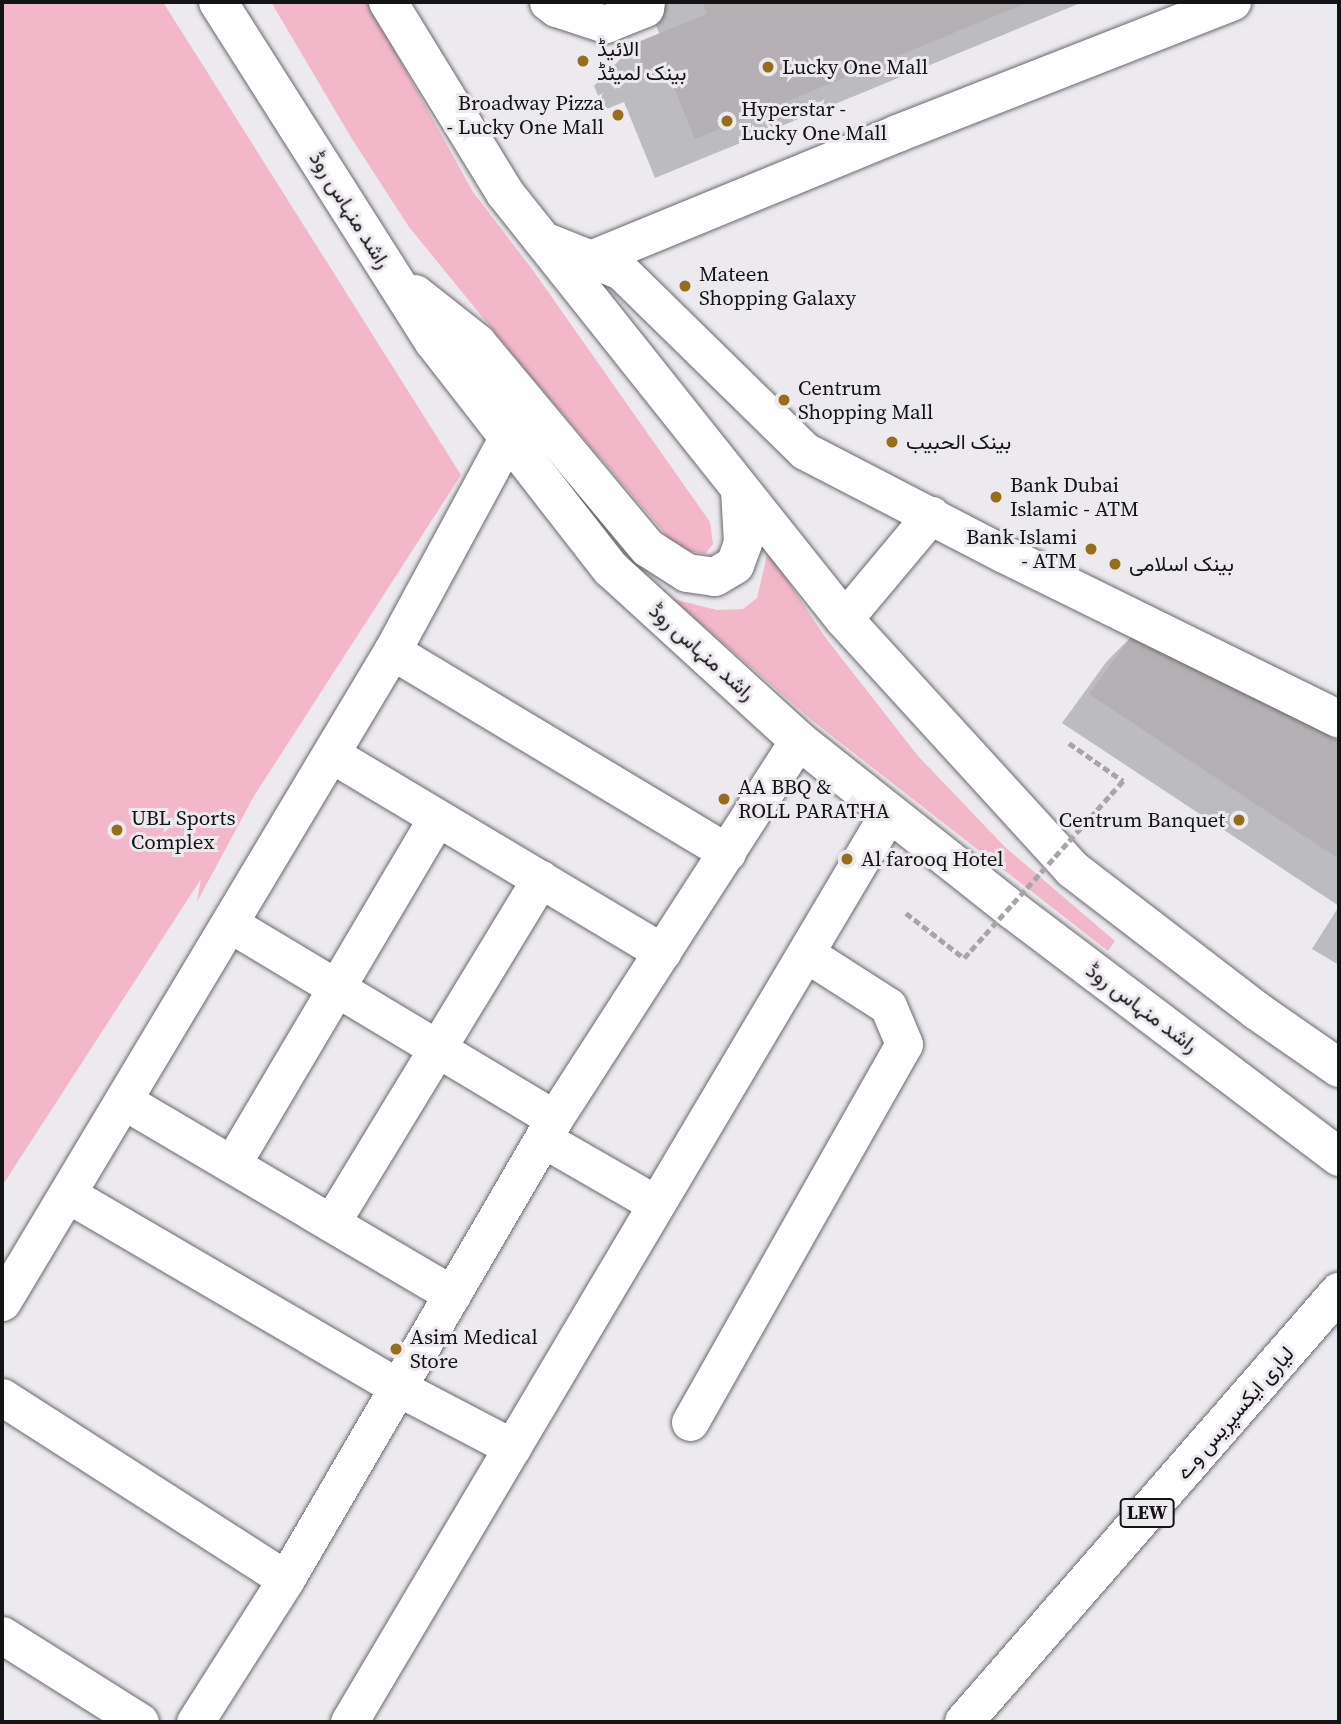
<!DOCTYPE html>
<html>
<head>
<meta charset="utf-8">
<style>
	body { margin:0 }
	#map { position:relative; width:1341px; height:1724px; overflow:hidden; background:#eceaef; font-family:"Source Serif 4",Vazirmatn,serif }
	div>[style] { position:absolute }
	.green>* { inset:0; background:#f2b8c9 }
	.shadow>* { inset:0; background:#0003 }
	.building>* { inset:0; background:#b4b0b3 }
	.path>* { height:4.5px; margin-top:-2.25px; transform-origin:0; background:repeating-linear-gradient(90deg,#a7a5a9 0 7px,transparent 0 10.5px) }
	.roads { filter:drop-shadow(0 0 2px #6a686d) drop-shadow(0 0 2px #6a686d) }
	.minor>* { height:37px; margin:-18.5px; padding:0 18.5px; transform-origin:18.5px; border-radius:18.5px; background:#fff }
	.major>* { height:38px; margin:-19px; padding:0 19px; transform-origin:19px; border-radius:19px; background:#fff }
	.highway>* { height:38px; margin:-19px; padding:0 19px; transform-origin:19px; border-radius:19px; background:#fff }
	.path-bridge>* { height:4.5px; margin-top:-2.25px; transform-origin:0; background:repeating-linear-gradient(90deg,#a7a5a9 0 7px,transparent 0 10.5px) }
	.dots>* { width:19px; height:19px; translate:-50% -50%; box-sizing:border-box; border:4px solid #eceaef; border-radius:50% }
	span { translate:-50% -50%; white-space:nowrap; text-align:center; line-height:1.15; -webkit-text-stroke:6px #eceaef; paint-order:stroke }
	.shield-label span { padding:2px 5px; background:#eceaef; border:2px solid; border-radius:5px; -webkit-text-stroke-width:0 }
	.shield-label { font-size:19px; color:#141415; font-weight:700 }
	.poi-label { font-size:21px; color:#141415 }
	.left { translate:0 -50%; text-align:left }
	.right { translate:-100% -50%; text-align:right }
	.street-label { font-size:21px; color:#141415 }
	.frame { position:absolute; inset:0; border:4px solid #141415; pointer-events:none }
</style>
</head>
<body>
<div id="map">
	<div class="green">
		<i style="clip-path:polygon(2px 2px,163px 2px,461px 475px,254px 796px,197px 902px,201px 879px,2px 1186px)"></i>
		<i style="clip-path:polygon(271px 2px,368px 2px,473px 192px,532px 269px,710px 522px,713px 544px,705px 554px,678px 549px,528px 373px,409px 227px,352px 139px)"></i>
		<i style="clip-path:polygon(768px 551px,825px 637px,918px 756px,1005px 847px,1115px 941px,1108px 951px,814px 722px,673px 599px,717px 610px,743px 609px,757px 598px)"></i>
	</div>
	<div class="shadow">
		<i style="clip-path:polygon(646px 2px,1083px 2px,655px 178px,624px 102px,604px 110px,594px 86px,634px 45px,660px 35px)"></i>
		<i style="clip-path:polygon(1136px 632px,1339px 743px,1339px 965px,1312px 949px,1339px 906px,1062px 723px,1107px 661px)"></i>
	</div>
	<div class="building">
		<i style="clip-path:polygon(702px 2px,1029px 2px,695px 139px,664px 63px,645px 71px,633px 44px,707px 14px)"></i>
		<i style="clip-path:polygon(1136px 630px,1339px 741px,1339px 859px,1089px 694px)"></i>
	</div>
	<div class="path">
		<i style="left:1069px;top:743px;width:66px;rotate:35.1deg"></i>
		<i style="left:906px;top:913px;width:73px;rotate:37.8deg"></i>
	</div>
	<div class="roads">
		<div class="minor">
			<i style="left:548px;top:2px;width:10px;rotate:37deg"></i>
			<i style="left:556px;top:8px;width:52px;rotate:18.1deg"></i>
			<i style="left:605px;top:24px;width:43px;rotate:-21.8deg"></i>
			<i style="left:645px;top:8px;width:6px;rotate:-81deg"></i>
			<i style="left:541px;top:239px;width:86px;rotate:21.8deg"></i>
			<i style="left:621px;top:271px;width:257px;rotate:44.4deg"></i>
			<i style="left:805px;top:451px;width:224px;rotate:27.4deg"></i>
			<i style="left:1004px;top:554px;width:373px;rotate:26.2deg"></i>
			<i style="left:590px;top:259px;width:332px;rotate:-22.3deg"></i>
			<i style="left:897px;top:133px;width:360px;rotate:-21.4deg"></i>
			<i style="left:844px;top:619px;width:136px;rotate:-50.1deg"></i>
			<i style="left:392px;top:651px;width:391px;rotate:31deg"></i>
			<i style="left:331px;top:754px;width:386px;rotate:30.9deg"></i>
			<i style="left:230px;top:924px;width:378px;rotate:31deg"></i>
			<i style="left:124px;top:1101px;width:381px;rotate:30.5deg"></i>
			<i style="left:543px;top:1139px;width:130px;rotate:29.9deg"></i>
			<i style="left:232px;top:1164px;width:402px;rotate:-59.4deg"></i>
			<i style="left:69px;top:1195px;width:380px;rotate:30.3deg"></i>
			<i style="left:397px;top:1387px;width:130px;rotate:27.6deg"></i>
			<i style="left:331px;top:1223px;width:403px;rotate:-58.7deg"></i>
			<i style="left:2px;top:1302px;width:759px;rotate:-59.08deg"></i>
			<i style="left:392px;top:651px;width:242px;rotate:-61.6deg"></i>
			<i style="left:2px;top:1397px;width:337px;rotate:32.7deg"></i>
			<i style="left:690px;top:1422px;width:434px;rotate:-60.5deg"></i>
			<i style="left:904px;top:1044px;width:41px;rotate:-112.8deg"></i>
			<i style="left:888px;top:1006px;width:98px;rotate:-147.4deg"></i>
			<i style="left:2px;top:1635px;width:163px;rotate:32.2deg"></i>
			<i style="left:195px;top:1722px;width:169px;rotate:-57.5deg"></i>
			<i style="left:286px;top:1579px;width:532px;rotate:-59.77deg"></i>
			<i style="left:554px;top:1119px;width:451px;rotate:-57.2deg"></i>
			<i style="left:349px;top:1722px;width:1058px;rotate:-59.31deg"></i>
		</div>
		<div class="major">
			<i style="left:218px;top:2px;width:403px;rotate:57.6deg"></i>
			<i style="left:434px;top:342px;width:288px;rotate:52.1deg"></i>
			<i style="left:611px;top:569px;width:253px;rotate:42.4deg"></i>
			<i style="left:798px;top:740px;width:275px;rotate:38.4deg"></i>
			<i style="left:1014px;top:911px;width:408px;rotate:37.1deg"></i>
			<i style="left:388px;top:2px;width:224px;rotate:58.5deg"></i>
			<i style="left:505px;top:193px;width:544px;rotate:51.49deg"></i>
			<i style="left:844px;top:619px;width:338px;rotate:47.6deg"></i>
			<i style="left:1072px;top:869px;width:233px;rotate:37.5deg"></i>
			<i style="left:1257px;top:1011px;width:100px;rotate:34.8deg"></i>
			<i style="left:415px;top:294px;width:79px;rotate:38.3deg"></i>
			<i style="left:477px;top:343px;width:267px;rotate:50.2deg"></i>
			<i style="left:648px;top:548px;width:46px;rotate:32.7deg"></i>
			<i style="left:687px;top:573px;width:28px;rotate:8deg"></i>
			<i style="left:715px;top:577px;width:23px;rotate:-31deg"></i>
			<i style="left:735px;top:565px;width:23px;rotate:-70deg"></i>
			<i style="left:743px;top:543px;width:53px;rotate:-93.2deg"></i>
		</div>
		<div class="highway">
			<i style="left:964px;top:1722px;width:571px;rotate:-48.91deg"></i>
		</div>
	</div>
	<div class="path-bridge">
		<i style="left:964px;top:958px;width:238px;rotate:-48.1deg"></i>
	</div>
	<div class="dots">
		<i style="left:583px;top:61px;background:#976d19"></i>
		<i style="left:768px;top:67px;background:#976d19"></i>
		<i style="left:618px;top:115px;background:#976d19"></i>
		<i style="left:727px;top:121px;background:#976d19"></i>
		<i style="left:685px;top:286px;background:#976d19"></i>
		<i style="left:784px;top:400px;background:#976d19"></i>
		<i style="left:892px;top:442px;background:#976d19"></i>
		<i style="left:996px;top:497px;background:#976d19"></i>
		<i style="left:1091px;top:549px;background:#976d19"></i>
		<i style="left:1115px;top:564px;background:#976d19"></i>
		<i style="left:724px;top:799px;background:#976d19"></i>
		<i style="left:1239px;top:820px;background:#976d19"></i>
		<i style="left:117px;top:830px;background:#976d19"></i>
		<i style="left:847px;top:859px;background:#976d19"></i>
		<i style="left:396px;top:1349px;background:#976d19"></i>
	</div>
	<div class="shield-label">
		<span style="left:1147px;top:1513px">LEW</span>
	</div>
	<div class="poi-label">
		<span class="left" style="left:597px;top:61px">الائیڈ<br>بینک لمیٹڈ</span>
		<span class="left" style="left:782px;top:67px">Lucky One Mall</span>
		<span class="right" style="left:604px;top:115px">Broadway Pizza<br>- Lucky One Mall</span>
		<span class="left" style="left:741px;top:121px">Hyperstar -<br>Lucky One Mall</span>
		<span class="left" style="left:699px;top:286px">Mateen<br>Shopping Galaxy</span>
		<span class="left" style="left:798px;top:400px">Centrum<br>Shopping Mall</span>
		<span class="left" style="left:906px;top:442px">بينک الحبيب</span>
		<span class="left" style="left:1010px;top:497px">Bank Dubai<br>Islamic - ATM</span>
		<span class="right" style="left:1077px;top:549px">Bank Islami<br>- ATM</span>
		<span class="left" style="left:1129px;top:564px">بینک اسلامی</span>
		<span class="left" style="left:738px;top:799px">AA BBQ &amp;<br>ROLL PARATHA</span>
		<span class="left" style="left:131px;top:830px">UBL Sports<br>Complex</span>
		<span class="right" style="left:1225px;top:820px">Centrum Banquet</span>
		<span class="left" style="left:861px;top:859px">Al farooq Hotel</span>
		<span class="left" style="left:410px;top:1349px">Asim Medical<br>Store</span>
	</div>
	<div class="street-label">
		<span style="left:350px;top:210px;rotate:58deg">راشد منہاس روڈ</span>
		<span style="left:702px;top:652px;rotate:42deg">راشد منہاس روڈ</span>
		<span style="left:1142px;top:1008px;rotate:37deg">راشد منہاس روڈ</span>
		<span style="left:1235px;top:1413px;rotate:-49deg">لیاری ایکسپریس وے</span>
	</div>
	<div class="frame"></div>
</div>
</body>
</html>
